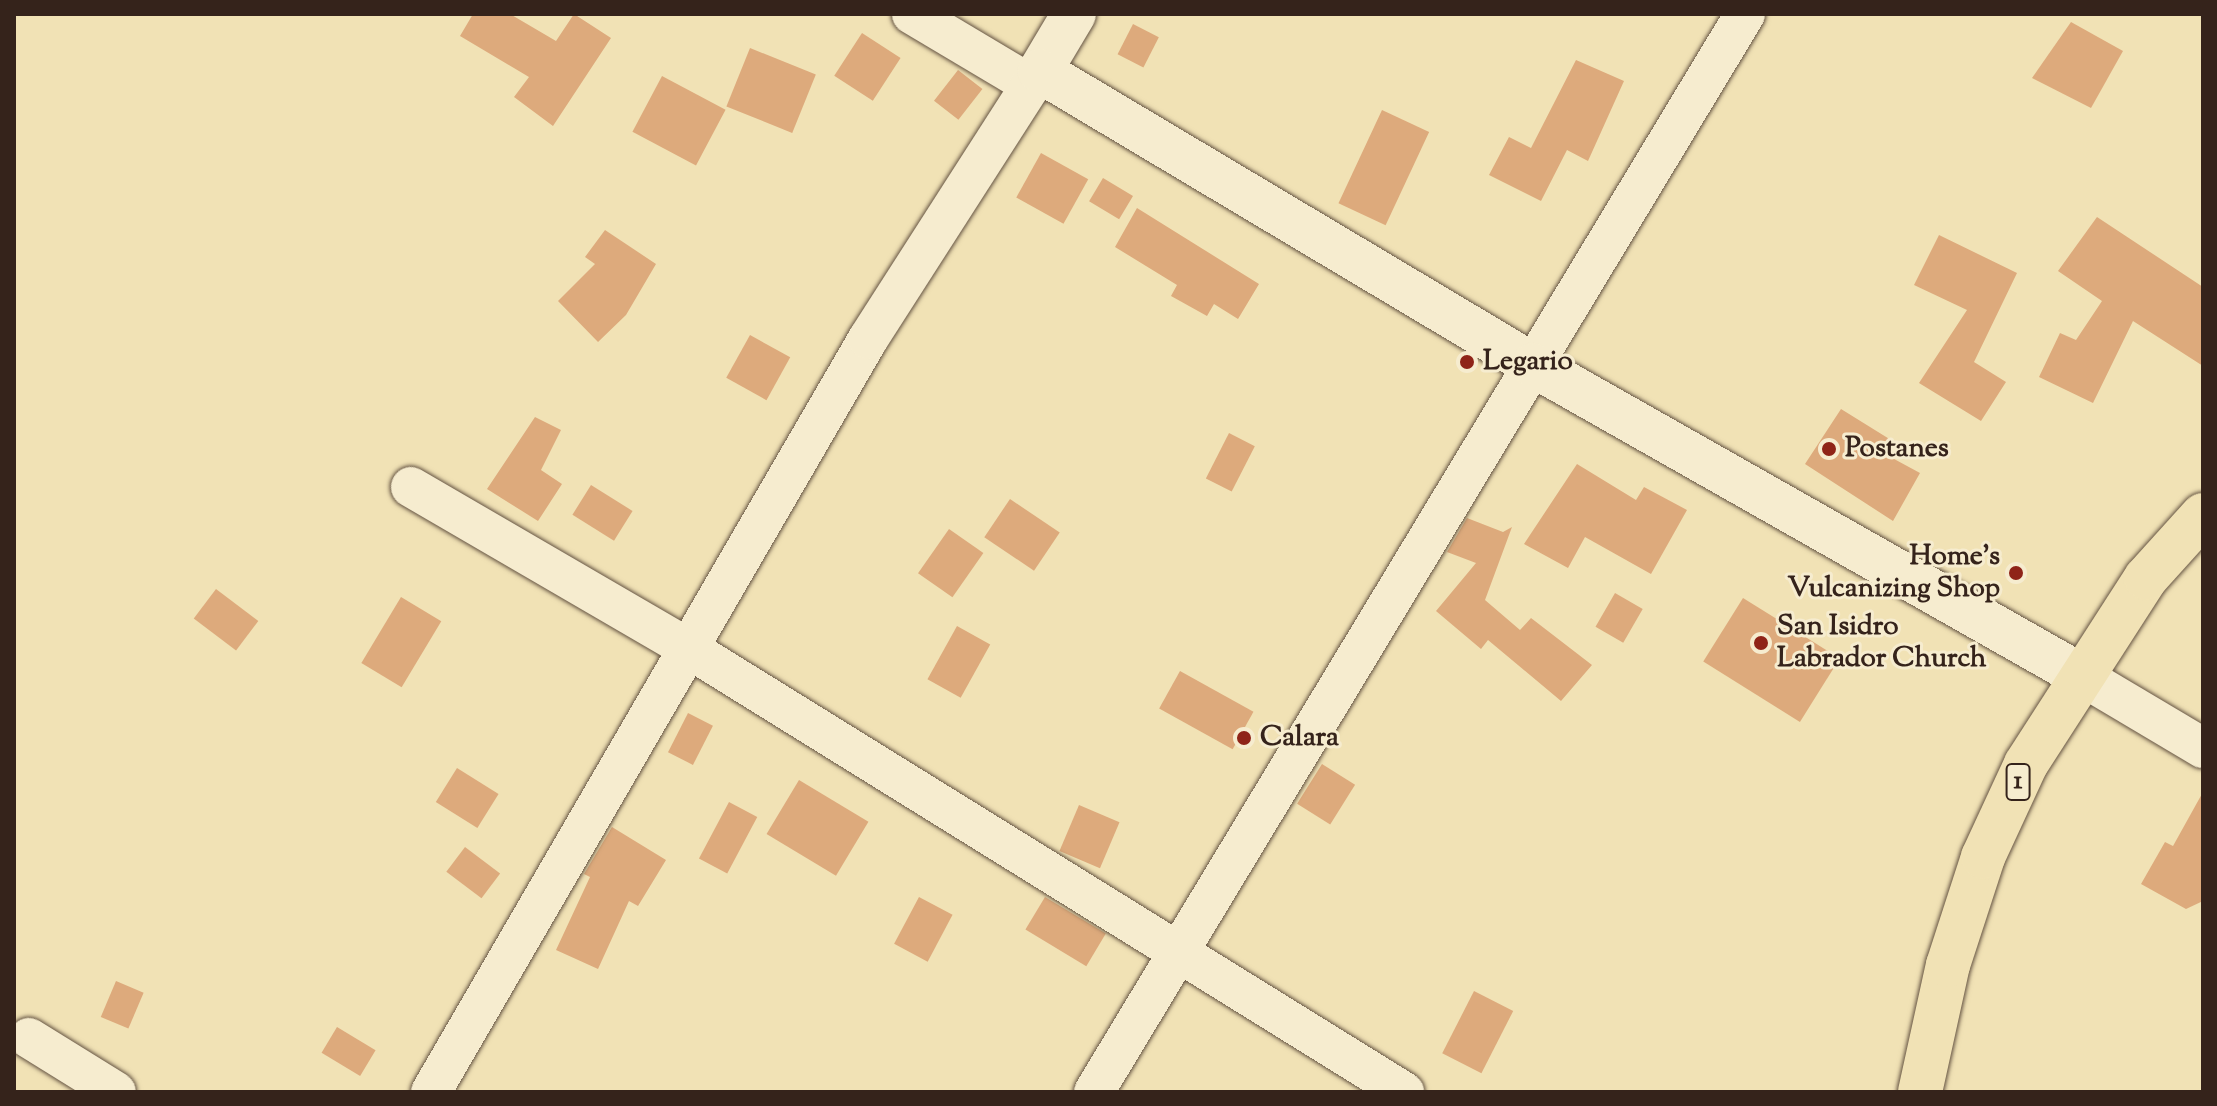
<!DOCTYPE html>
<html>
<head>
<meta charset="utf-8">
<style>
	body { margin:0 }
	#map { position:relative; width:2217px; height:1106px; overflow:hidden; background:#f1e2b5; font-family:"Sorts Mill Goudy",serif }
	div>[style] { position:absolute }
	.building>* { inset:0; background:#ddaa7c; transform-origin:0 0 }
	.roads { filter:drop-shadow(0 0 2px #645342) drop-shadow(0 0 2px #645342) }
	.minor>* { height:40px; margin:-20px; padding:0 20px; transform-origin:20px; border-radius:20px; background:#f6eccf }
	.tertiary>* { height:44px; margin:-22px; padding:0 22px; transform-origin:22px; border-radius:22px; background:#f6eccf }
	.trunk>* { height:44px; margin:-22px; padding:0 22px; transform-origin:22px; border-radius:22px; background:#f1e2b5 }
	.dots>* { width:22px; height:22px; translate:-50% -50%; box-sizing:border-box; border:4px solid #f6eccf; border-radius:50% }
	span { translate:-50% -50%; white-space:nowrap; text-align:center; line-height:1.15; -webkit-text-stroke:6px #f6eccf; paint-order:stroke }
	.shield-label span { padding:2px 6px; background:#f6eccf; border:2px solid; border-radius:6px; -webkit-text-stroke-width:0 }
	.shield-label { font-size:26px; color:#35231b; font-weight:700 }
	.poi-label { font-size:28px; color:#35231b; font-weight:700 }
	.left { translate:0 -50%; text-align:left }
	.right { translate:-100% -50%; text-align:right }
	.frame { position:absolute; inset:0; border:16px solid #35231b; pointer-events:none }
</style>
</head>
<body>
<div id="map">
	<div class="building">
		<i style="clip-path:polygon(473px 14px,510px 14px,556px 41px,574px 14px,611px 38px,553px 126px,514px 97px,529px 77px,460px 36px)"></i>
		<i style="clip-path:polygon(2071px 22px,2123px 51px,2091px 108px,2032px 78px)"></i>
		<i style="left:1133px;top:24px;width:29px;height:34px;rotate:27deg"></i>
		<i style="left:862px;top:33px;width:46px;height:51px;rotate:33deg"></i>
		<i style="left:750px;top:48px;width:71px;height:63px;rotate:22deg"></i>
		<i style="clip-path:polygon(1576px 60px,1624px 81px,1588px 161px,1567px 150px,1541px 201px,1489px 175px,1509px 137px,1531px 148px)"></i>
		<i style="left:958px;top:70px;width:31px;height:39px;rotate:38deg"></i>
		<i style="left:662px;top:76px;width:72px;height:63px;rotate:28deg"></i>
		<i style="left:1382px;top:110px;width:52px;height:103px;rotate:25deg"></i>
		<i style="left:1041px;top:153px;width:54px;height:51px;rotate:29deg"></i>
		<i style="left:1103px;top:178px;width:35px;height:27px;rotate:31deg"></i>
		<i style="clip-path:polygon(1137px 208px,1259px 284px,1238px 319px,1214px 304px,1207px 316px,1171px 296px,1177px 285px,1115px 247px)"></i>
		<i style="clip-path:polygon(2097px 217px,2203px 287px,2203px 366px,2133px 321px,2093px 403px,2039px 377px,2060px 333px,2076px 340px,2102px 301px,2058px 271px)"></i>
		<i style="clip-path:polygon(605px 230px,656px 264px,626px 315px,598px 342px,558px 301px,595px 264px,585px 257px)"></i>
		<i style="clip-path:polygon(1939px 235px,2017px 273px,1974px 362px,2006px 382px,1981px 421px,1919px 383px,1967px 310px,1914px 285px)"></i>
		<i style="left:750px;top:335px;width:46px;height:49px;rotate:29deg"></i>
		<i style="clip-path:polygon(1841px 409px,1891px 440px,1883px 453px,1920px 473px,1893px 521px,1805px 464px)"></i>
		<i style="clip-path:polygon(535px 417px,561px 430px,541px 470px,562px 484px,538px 521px,487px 489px)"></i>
		<i style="left:1229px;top:433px;width:29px;height:51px;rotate:27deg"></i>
		<i style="clip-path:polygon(1577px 464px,1636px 500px,1644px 487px,1687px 510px,1651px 574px,1585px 537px,1568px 568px,1524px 544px)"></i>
		<i style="left:591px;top:485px;width:49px;height:35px;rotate:32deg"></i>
		<i style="left:1010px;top:499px;width:60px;height:46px;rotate:34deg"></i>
		<i style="clip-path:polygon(1467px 518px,1503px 532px,1512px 527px,1485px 600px,1520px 630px,1531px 618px,1592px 665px,1561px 701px,1488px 640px,1481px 649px,1436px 611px,1476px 563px,1447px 552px)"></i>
		<i style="left:949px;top:529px;width:42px;height:54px;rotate:35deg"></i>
		<i style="left:216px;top:589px;width:53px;height:37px;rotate:37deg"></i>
		<i style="left:1615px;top:593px;width:32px;height:39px;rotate:30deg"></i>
		<i style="left:401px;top:597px;width:47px;height:77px;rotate:31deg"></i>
		<i style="left:1743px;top:598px;width:114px;height:75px;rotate:32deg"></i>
		<i style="left:957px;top:626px;width:38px;height:61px;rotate:29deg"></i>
		<i style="left:1180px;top:671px;width:84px;height:43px;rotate:29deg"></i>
		<i style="left:688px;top:713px;width:28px;height:44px;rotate:27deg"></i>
		<i style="left:1322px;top:764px;width:39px;height:47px;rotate:32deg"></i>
		<i style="left:457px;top:768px;width:49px;height:40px;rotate:32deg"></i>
		<i style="left:799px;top:780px;width:81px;height:63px;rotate:31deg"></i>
		<i style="clip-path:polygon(2203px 792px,2203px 901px,2186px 909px,2141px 884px,2165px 842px,2173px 846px)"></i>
		<i style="left:729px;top:802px;width:32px;height:64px;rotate:28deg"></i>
		<i style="left:1079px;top:805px;width:44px;height:50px;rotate:23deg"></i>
		<i style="clip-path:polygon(612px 827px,666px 860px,638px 906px,629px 901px,598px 969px,556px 950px,590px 877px,584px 874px)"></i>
		<i style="left:465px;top:847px;width:44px;height:31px;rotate:37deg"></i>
		<i style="left:919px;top:897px;width:38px;height:53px;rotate:28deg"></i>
		<i style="left:1045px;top:897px;width:71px;height:38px;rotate:31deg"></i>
		<i style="left:116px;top:981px;width:30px;height:39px;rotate:23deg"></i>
		<i style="left:1474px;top:991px;width:44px;height:70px;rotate:27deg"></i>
		<i style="left:337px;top:1027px;width:45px;height:30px;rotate:31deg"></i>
	</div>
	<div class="roads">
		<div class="minor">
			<i style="left:912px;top:14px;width:139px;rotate:30.8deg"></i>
			<i style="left:411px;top:487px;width:324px;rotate:30.2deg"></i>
			<i style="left:691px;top:650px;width:839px;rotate:31.8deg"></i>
			<i style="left:2080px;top:675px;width:143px;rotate:30.7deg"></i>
			<i style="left:29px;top:1038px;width:102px;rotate:31.8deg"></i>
			<i style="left:431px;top:1092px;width:871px;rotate:-59.87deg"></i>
			<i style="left:868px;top:339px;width:318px;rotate:-57.3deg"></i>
			<i style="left:1094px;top:1092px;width:1259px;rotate:-58.87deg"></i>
		</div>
		<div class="tertiary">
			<i style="left:1074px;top:14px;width:66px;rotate:120.8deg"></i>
			<i style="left:1040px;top:71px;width:574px;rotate:30.81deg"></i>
			<i style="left:1533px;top:365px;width:629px;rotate:29.54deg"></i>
		</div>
		<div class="trunk">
			<i style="left:1920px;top:1092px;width:130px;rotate:-77.6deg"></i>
			<i style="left:1948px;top:965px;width:114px;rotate:-72deg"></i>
			<i style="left:1983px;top:857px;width:102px;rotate:-65.2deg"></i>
			<i style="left:2026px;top:764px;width:221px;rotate:-57.2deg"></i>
			<i style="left:2146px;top:578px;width:85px;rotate:-47.9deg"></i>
		</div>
	</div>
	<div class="dots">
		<i style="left:1467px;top:362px;background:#8f2418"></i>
		<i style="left:1829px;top:449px;background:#8f2418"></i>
		<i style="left:2016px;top:573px;background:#8f2418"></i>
		<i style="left:1761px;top:643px;background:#8f2418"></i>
		<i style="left:1244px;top:738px;background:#8f2418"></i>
	</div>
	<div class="shield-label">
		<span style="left:2018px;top:782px">1</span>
	</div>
	<div class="poi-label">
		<span class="left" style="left:1483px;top:362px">Legario</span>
		<span class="left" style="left:1845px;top:449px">Postanes</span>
		<span class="right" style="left:2000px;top:573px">Home's<br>Vulcanizing Shop</span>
		<span class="left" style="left:1777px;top:643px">San Isidro<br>Labrador Church</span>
		<span class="left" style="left:1260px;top:738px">Calara</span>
	</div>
	<div class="frame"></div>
</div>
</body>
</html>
